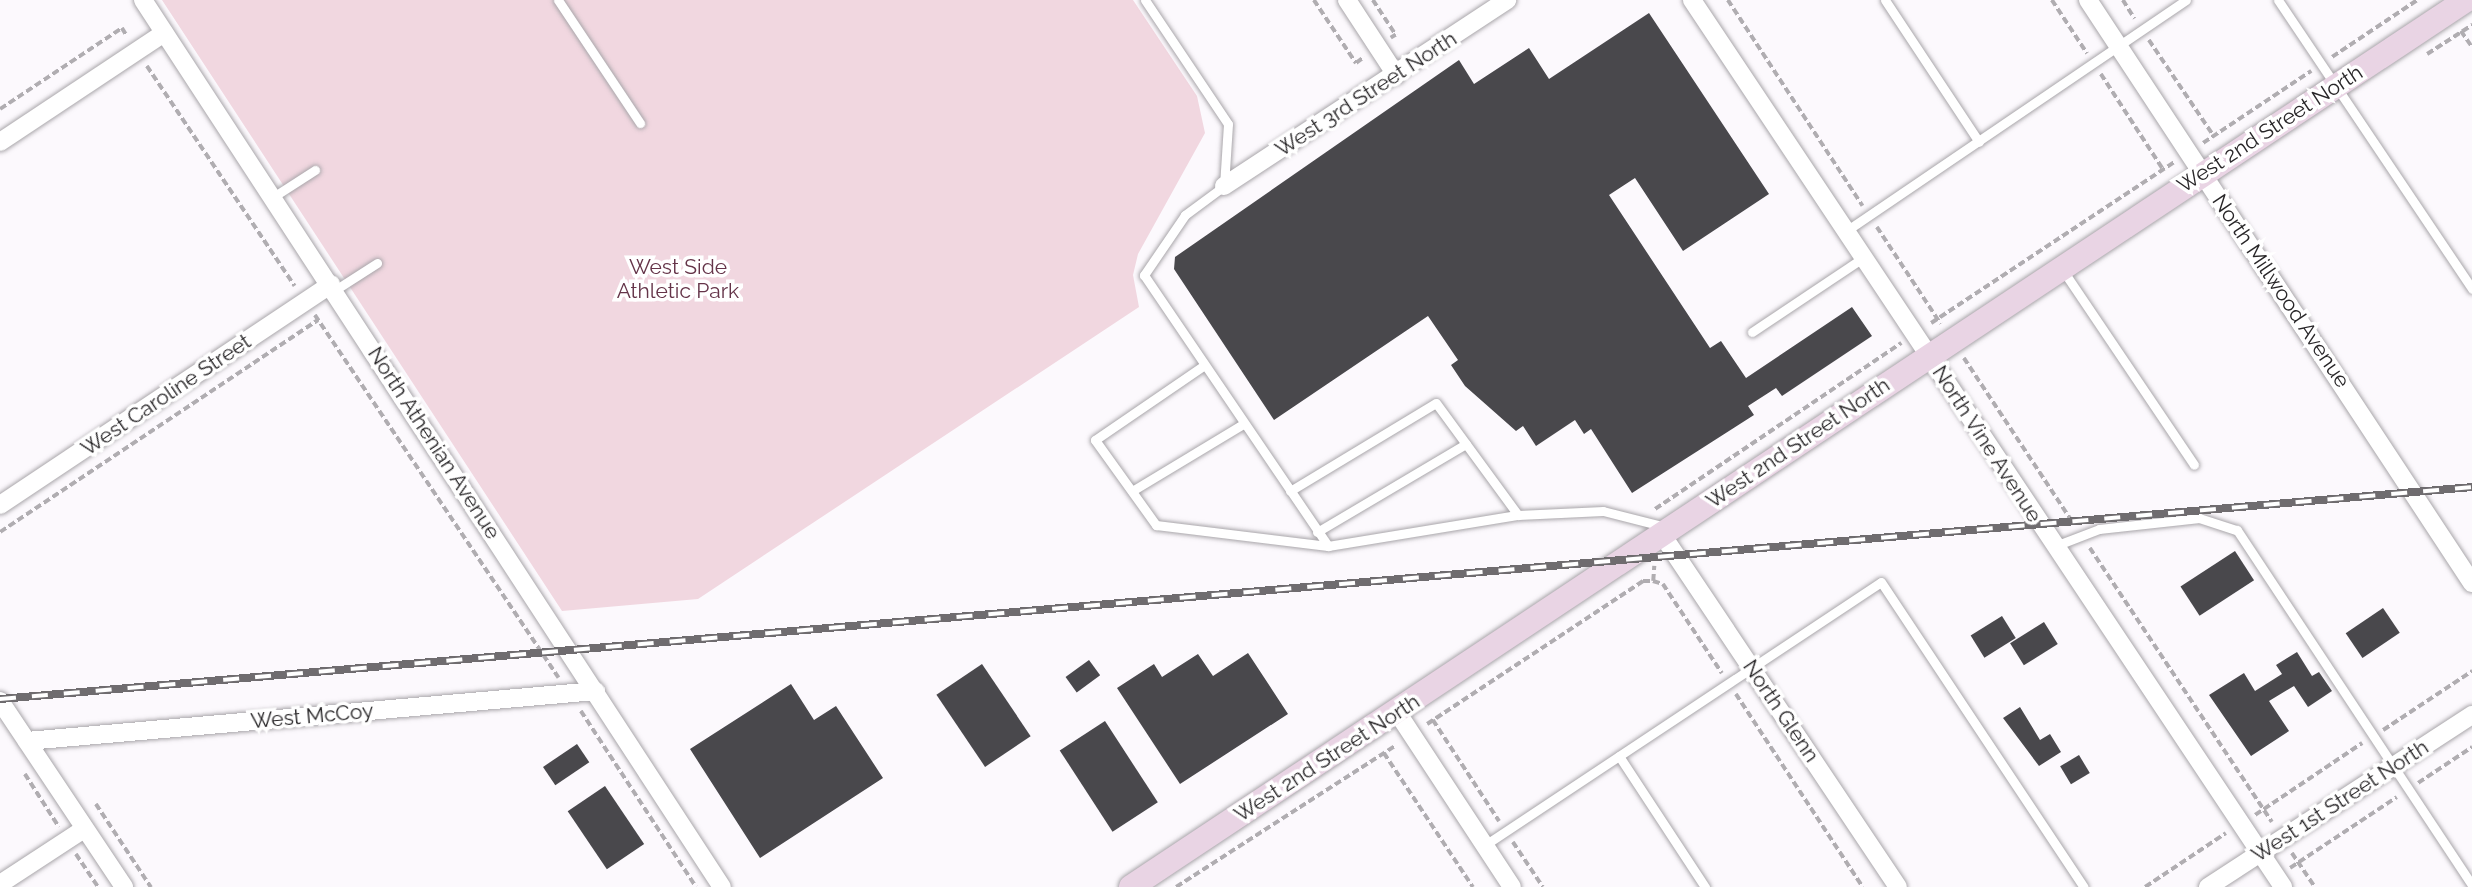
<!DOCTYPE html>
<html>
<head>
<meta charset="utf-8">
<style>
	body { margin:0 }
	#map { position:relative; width:2472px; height:887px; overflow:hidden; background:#fcf9fd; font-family:Raleway,sans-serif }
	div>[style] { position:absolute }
	.green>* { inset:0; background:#f1d7e0 }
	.building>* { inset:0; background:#49484c; transform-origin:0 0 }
	.path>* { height:3.5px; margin-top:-1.75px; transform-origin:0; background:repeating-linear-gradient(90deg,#b0adb1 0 7px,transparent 0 10.5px) }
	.roads { filter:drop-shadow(0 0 2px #a9a6aa) drop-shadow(0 0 2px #a9a6aa) }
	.lane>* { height:9px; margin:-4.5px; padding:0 4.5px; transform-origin:4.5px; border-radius:4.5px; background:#fff }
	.street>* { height:18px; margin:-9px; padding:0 9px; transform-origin:9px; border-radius:9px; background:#fff }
	.secondary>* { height:24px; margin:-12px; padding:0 12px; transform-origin:12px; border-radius:12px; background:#e9d4e4 }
	.rail>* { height:8px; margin-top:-4px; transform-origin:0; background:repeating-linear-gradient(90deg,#fff 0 16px,#6f6c6f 0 32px); box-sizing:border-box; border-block:2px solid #6f6c6f }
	span { translate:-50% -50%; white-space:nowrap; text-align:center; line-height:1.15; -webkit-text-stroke:7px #fff; paint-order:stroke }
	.street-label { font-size:21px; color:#282628 }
	.park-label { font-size:21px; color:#653449 }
</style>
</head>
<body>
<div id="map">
	<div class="green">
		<i style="clip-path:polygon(162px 0,1133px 0,1197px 96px,1205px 133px,1138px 254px,1133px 275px,1139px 307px,698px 599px,562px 611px)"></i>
	</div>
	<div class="building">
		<i style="clip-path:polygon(1649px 13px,1769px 194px,1683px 251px,1635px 178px,1609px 195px,1710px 348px,1721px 341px,1746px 378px,1852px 307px,1872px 336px,1782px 396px,1776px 388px,1748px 406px,1754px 415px,1632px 493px,1591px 429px,1584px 434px,1575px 420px,1536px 446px,1523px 426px,1516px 431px,1465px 386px,1451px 365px,1458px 360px,1428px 316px,1274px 420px,1174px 269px,1175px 257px,1459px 60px,1474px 84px,1529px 48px,1549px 79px)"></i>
		<i style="left:2235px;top:551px;width:35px;height:65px;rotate:57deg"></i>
		<i style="left:2383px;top:608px;width:30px;height:45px;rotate:56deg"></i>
		<i style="left:2002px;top:616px;width:26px;height:37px;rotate:58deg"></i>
		<i style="left:2044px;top:622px;width:26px;height:40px;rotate:58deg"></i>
		<i style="clip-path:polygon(2297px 652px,2312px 676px,2319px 672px,2332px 691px,2308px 707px,2294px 686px,2269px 701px,2289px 731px,2251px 756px,2209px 695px,2244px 673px,2255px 691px,2282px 674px,2276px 665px)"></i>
		<i style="clip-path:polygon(1248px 653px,1288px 714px,1180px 784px,1117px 688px,1154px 664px,1162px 677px,1198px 654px,1213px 676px)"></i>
		<i style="left:1089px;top:660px;width:19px;height:29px;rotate:54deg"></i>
		<i style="left:982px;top:664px;width:87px;height:55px;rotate:56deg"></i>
		<i style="clip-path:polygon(791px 684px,814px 720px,836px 706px,883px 778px,760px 858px,690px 749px)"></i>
		<i style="clip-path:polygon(2020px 707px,2040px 740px,2050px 734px,2061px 752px,2039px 766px,2003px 718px)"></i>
		<i style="left:1105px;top:721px;width:97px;height:54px;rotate:57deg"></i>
		<i style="left:577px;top:744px;width:22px;height:41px;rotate:56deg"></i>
		<i style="left:2079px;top:755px;width:21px;height:22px;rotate:59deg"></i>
		<i style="left:605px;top:786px;width:70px;height:45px;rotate:56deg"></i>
	</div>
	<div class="path">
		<i style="left:1314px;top:0;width:76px;rotate:56.3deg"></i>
		<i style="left:1356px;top:63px;width:10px;rotate:-37deg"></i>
		<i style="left:1373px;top:0;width:42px;rotate:56.7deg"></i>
		<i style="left:1396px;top:35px;width:6px;rotate:149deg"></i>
		<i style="left:1728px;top:0;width:246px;rotate:56.8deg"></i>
		<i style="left:2052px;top:0;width:64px;rotate:56.6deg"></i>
		<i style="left:2123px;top:0;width:22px;rotate:58deg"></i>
		<i style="left:2461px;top:31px;width:19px;rotate:55deg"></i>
		<i style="left:2149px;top:40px;width:115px;rotate:56deg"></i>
		<i style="left:2427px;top:54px;width:54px;rotate:-32.8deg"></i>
		<i style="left:2332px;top:57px;width:102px;rotate:-33.8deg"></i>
		<i style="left:147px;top:66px;width:265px;rotate:56.1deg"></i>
		<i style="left:2101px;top:74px;width:113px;rotate:56.9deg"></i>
		<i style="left:0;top:109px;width:146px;rotate:-33.6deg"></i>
		<i style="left:122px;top:28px;width:9px;rotate:58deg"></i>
		<i style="left:2203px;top:143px;width:130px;rotate:-33.7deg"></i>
		<i style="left:1877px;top:227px;width:116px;rotate:56.6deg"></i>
		<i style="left:315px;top:315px;width:437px;rotate:56.1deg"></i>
		<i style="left:1931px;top:323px;width:291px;rotate:-33.5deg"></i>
		<i style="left:1964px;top:358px;width:199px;rotate:56.5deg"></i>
		<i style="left:1655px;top:509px;width:297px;rotate:-34deg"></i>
		<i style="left:0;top:532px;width:382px;rotate:-33.7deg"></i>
		<i style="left:2090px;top:548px;width:329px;rotate:56.4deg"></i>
		<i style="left:1653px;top:581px;width:10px;rotate:17deg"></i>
		<i style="left:1663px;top:584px;width:107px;rotate:56.5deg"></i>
		<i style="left:1736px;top:694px;width:231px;rotate:56.7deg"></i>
		<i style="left:581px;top:711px;width:210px;rotate:56.8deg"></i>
		<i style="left:1433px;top:720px;width:121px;rotate:56.8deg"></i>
		<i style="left:1427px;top:724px;width:259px;rotate:-33.5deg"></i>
		<i style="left:1643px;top:581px;width:10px"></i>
		<i style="left:1653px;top:581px;width:15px;rotate:-86deg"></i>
		<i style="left:2383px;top:730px;width:107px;rotate:-33.5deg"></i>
		<i style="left:1384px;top:753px;width:161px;rotate:56.4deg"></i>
		<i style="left:25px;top:774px;width:63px;rotate:57.3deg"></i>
		<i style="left:2418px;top:783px;width:65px;rotate:-33.7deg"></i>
		<i style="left:96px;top:804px;width:100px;rotate:56.5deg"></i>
		<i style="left:2255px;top:815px;width:129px;rotate:-33.9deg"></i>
		<i style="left:1513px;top:842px;width:54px;rotate:56.3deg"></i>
		<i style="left:2292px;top:853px;width:41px;rotate:55.9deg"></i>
		<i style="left:76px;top:854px;width:40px;rotate:56deg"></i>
		<i style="left:2290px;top:868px;width:128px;rotate:-33.6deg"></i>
		<i style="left:1176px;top:887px;width:260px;rotate:-32.8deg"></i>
		<i style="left:2145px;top:887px;width:97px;rotate:-33.7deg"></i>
	</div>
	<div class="roads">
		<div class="lane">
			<i style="left:558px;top:0;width:148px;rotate:56.3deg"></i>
			<i style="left:1145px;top:0;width:149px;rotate:56.2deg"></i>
			<i style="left:1228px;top:124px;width:62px;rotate:93.7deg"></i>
			<i style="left:1224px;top:186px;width:49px;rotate:143.4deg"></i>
			<i style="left:1185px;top:215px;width:73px;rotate:124.3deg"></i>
			<i style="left:1144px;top:275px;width:328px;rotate:55.8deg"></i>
			<i style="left:1328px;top:546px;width:193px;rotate:-9.3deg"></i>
			<i style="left:1518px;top:515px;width:85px;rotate:-2.7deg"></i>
			<i style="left:1603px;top:511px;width:65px;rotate:14.3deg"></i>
			<i style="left:1885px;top:0;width:170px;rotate:56.5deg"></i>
			<i style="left:2278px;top:0;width:348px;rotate:56.1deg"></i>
			<i style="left:273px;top:197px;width:50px;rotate:-32.7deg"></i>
			<i style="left:1846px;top:231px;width:411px;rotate:-34.2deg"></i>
			<i style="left:2062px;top:269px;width:236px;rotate:56deg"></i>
			<i style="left:335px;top:290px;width:50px;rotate:-32.7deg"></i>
			<i style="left:1752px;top:332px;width:135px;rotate:-33.8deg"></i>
			<i style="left:1203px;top:366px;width:131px;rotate:145.6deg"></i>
			<i style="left:1095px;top:440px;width:105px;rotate:54.3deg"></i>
			<i style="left:1156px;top:525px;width:173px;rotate:7deg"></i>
			<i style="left:1132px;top:491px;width:130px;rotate:-31.1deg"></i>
			<i style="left:1290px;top:491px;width:170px;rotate:-31.1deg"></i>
			<i style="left:1436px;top:403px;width:139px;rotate:53.8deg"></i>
			<i style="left:1317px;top:532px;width:173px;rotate:-30.6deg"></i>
			<i style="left:2055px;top:546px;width:47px;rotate:-21.1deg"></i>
			<i style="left:2099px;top:529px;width:101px;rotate:-6.3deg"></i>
			<i style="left:2199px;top:518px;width:40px;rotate:18deg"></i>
			<i style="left:2237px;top:530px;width:426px;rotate:56.5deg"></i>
			<i style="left:1619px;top:756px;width:157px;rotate:56.7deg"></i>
			<i style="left:1485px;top:845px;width:475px;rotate:-33.6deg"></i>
			<i style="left:1881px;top:582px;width:366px;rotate:56.4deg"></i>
		</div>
		<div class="street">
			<i style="left:143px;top:0;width:1059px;rotate:56.87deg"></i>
			<i style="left:1347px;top:0;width:90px;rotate:56.8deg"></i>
			<i style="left:1692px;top:0;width:1066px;rotate:56.32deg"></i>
			<i style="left:2088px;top:0;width:698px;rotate:56.63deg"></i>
			<i style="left:0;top:142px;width:197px;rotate:-33.6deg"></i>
			<i style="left:1224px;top:186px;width:339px;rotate:-33.3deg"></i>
			<i style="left:0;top:505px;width:398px;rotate:-33.7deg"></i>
			<i style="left:1663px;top:536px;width:422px;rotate:56.2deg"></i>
			<i style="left:0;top:701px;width:224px;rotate:56.3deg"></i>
			<i style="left:1397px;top:712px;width:209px;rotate:56.7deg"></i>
			<i style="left:27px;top:741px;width:571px;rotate:-5.02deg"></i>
			<i style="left:0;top:884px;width:100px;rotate:-33.2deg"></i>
			<i style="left:2208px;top:887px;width:315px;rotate:-33.1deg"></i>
		</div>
		<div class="secondary">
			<i style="left:1131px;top:887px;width:1603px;rotate:-33.6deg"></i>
		</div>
	</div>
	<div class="rail">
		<i style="left:0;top:699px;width:2481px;rotate:-4.9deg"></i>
	</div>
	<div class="street-label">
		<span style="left:1366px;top:94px;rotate:-33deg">West 3rd Street North</span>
		<span style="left:2270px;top:129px;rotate:-33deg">West 2nd Street North</span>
		<span style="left:2281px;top:291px;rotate:56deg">North Millwood Avenue</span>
		<span style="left:166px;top:395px;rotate:-34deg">West Caroline Street</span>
		<span style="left:434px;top:443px;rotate:57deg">North Athenian Avenue</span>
		<span style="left:1798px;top:443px;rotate:-34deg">West 2nd Street North</span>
		<span style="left:1987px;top:444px;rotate:57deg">North Vine Avenue</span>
		<span style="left:1781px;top:711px;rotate:56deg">North Glenn</span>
		<span style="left:312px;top:716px;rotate:-5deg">West McCoy</span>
		<span style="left:1327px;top:758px;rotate:-33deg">West 2nd Street North</span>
		<span style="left:2340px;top:801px;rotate:-33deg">West 1st Street North</span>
	</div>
	<div class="park-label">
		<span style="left:678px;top:279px">West Side<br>Athletic Park</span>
	</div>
</div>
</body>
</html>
